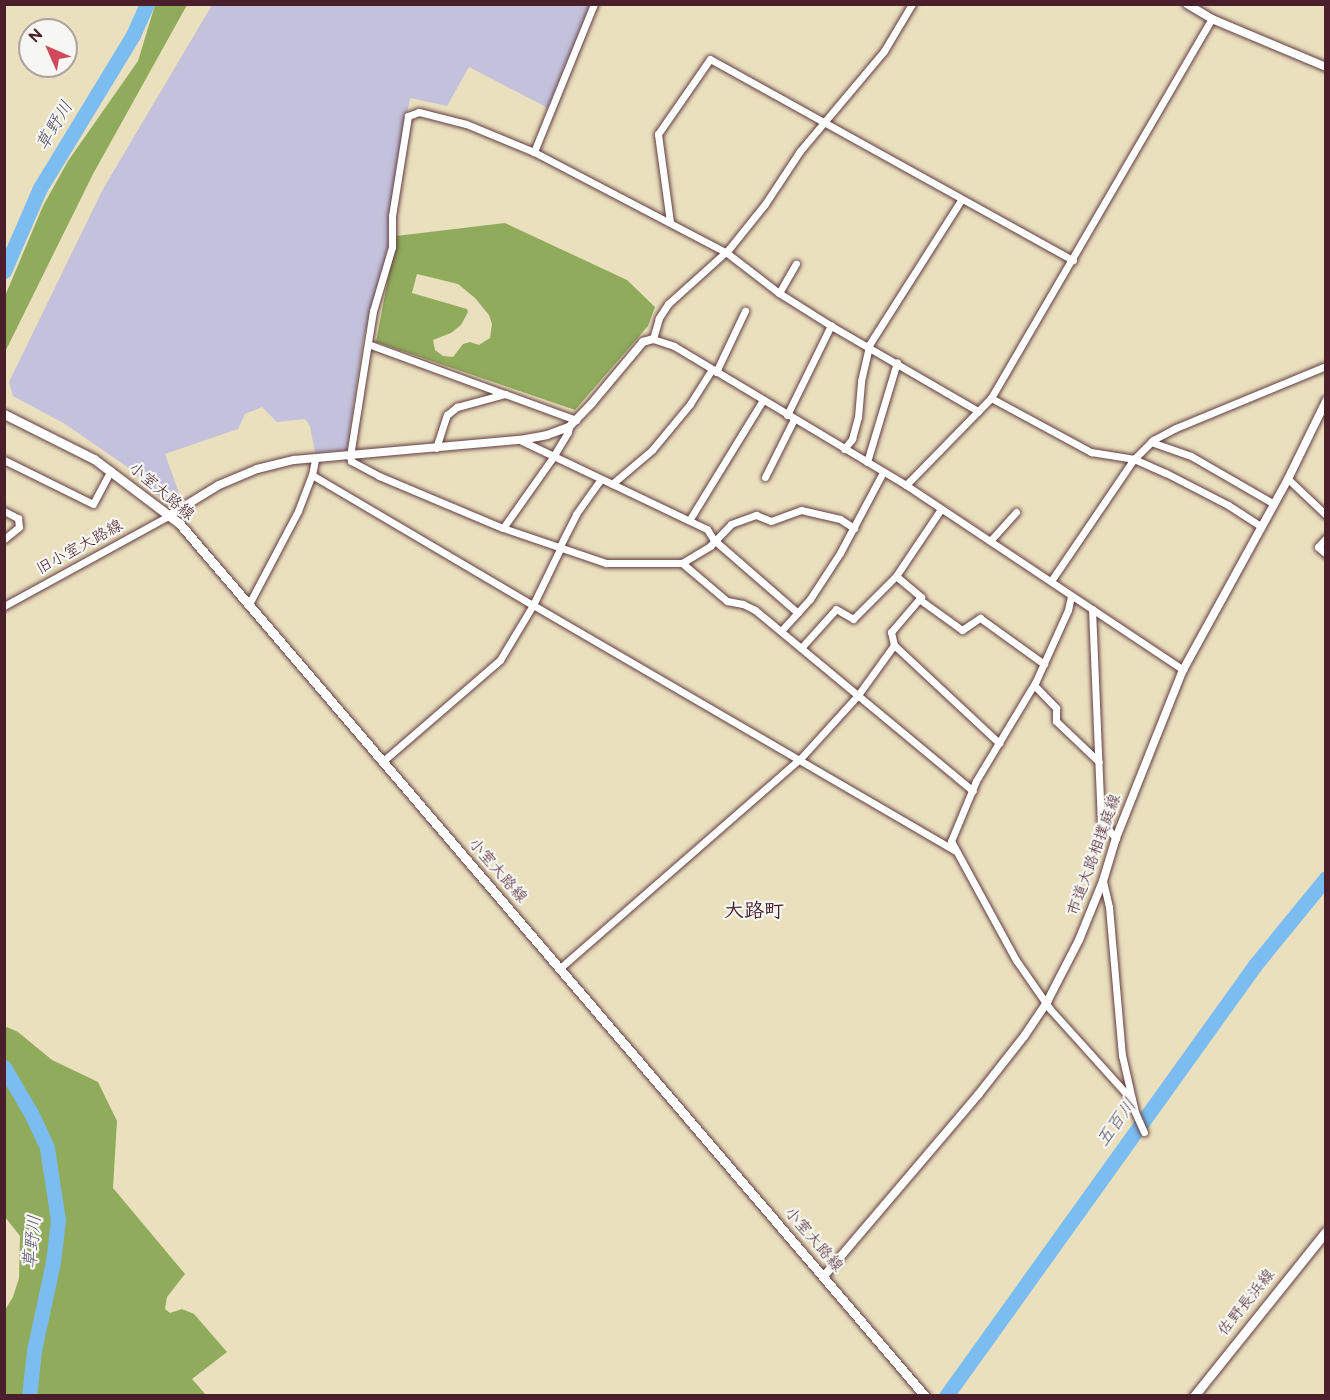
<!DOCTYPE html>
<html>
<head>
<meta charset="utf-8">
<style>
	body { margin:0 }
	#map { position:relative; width:1330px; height:1400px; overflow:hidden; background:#eae0be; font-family:"Balsamiq Sans","Klee One",sans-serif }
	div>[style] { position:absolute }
	.industrial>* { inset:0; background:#c3c1db }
	.forest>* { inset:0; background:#90ab5c }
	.river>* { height:15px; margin:-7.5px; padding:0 7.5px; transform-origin:7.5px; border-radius:7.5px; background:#7bbdf1 }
	.roads { filter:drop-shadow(0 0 2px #623c41) drop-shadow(0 0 2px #623c41) }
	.minor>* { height:7px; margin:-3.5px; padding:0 3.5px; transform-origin:3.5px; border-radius:3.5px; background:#fff }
	.tertiary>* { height:8px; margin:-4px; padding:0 4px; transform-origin:4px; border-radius:4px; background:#fff }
	.secondary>* { height:9px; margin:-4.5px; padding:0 4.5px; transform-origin:4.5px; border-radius:4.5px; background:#fff }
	span { translate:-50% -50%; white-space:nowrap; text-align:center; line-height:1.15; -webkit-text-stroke:4.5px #f6f6f2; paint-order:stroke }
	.street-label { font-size:16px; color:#4a1f2b }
	.water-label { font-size:18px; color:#594e66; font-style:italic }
	.quarter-label { font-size:20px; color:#4a1f2b; font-weight:700 }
	.frame { position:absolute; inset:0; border:6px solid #4a1f2b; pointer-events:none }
	.north { position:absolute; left:18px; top:18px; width:60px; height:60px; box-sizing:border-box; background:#f6f6f2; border:2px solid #b1a0a2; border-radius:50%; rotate:315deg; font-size:16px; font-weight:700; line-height:24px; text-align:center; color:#4a1f2b }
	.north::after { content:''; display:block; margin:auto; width:21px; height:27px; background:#d1495b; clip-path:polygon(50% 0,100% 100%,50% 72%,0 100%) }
</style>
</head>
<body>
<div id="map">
	<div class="industrial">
		<i style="clip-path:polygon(212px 5px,590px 5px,548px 108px,469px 67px,447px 106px,410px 98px,389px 219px,389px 245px,363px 340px,347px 450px,315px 453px,310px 426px,305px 419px,277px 422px,262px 407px,245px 414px,238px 429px,165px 454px,180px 496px,161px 498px,126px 466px,65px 424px,13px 396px,9px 382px,103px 189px)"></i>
	</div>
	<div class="forest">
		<i style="clip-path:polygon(155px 5px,187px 5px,93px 174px,5px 352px,5px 296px,43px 206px,68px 161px,138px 61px)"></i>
		<i style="clip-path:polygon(evenodd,505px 223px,627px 280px,655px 307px,648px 326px,575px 410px,376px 342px,396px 236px,505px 223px,417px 274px,458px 284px,475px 298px,489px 315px,492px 324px,490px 338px,479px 345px,470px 342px,463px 344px,453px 357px,443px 356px,435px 350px,433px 340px,451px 333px,461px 325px,468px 312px,467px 309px,412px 293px,417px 274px)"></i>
		<i style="clip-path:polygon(7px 1027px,18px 1032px,52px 1060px,98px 1082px,117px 1121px,113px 1188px,185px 1274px,167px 1297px,165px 1309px,170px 1313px,182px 1309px,194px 1314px,227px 1352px,192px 1379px,206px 1395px,5px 1395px,5px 1310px,13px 1297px,19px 1278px,20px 1236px,5px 1217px,4px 1028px)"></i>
	</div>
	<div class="river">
		<i style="left:4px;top:271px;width:90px;rotate:-66.6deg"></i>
		<i style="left:40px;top:188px;width:179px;rotate:-58.7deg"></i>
		<i style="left:133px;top:35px;width:34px;rotate:-66deg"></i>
		<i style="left:4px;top:1067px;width:53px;rotate:59.6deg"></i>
		<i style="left:31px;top:1113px;width:38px;rotate:65deg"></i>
		<i style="left:47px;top:1148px;width:73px;rotate:81.3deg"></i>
		<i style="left:58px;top:1220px;width:42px;rotate:96.8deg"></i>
		<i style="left:53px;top:1262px;width:91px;rotate:102.1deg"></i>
		<i style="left:34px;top:1351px;width:45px;rotate:96.3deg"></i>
		<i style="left:946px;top:1396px;width:530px;rotate:-54.36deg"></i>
		<i style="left:1255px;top:965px;width:112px;rotate:-50.8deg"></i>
	</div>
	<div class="roads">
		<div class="minor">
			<i style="left:594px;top:4px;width:160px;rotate:112.1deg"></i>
			<i style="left:534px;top:152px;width:74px;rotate:-157.6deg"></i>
			<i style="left:466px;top:124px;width:49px;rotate:-165.7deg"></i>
			<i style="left:419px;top:112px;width:12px;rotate:160deg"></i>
			<i style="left:408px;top:116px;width:101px;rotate:99.1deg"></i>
			<i style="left:392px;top:216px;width:31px;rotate:90deg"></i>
			<i style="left:392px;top:247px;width:67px;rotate:106.5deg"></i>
			<i style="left:373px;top:311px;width:147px;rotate:99deg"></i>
			<i style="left:350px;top:456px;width:5px;rotate:79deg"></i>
			<i style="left:351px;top:461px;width:32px;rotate:28deg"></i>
			<i style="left:379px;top:476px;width:134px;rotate:22.8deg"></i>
			<i style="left:503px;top:528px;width:109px;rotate:18.8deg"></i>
			<i style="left:606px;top:563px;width:76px"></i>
			<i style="left:682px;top:563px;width:33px;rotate:-31deg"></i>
			<i style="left:710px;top:546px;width:30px;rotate:-46deg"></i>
			<i style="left:731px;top:524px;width:27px;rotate:-20deg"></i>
			<i style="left:756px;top:515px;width:16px;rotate:22deg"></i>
			<i style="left:771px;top:521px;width:32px;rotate:-20deg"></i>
			<i style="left:801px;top:510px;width:40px;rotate:13deg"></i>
			<i style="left:840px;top:519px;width:17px;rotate:33deg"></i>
			<i style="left:912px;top:4px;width:55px;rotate:120.8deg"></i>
			<i style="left:884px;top:51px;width:131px;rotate:130deg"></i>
			<i style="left:800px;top:151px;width:64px;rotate:123.4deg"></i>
			<i style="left:765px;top:204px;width:58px;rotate:128.7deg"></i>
			<i style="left:729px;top:249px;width:82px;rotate:138deg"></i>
			<i style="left:668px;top:304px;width:17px;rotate:123deg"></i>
			<i style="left:659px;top:318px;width:22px;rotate:106deg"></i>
			<i style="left:653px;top:339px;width:22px;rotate:18deg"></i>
			<i style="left:674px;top:346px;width:270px;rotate:30.9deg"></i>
			<i style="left:906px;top:485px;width:333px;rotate:33.7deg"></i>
			<i style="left:534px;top:152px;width:218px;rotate:27.6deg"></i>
			<i style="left:727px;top:253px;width:66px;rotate:37.6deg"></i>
			<i style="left:779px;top:293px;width:64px;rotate:32.2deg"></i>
			<i style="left:833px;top:327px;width:168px;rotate:30.1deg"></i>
			<i style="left:670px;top:222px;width:89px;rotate:-97.8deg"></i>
			<i style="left:658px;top:134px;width:91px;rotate:-55.3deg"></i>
			<i style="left:710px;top:59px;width:415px;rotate:29deg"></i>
			<i style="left:779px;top:293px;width:34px;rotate:-60deg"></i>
			<i style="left:368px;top:344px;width:146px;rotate:20.1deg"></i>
			<i style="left:716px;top:372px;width:68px;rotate:-64.6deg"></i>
			<i style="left:991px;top:398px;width:114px;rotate:28.4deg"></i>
			<i style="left:1091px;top:452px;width:44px;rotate:9.2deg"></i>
			<i style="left:1134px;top:459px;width:35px;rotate:24deg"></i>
			<i style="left:1166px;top:473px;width:70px;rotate:27.3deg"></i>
			<i style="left:1228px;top:505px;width:40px;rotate:32.9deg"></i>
			<i style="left:787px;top:415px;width:100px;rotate:-63.9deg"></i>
			<i style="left:520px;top:440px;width:207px;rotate:25.5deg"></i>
			<i style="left:707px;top:529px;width:13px;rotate:58deg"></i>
			<i style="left:714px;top:540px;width:111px;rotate:41deg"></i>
			<i style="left:1151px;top:442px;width:42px;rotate:19.3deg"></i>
			<i style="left:1191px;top:456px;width:96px;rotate:30deg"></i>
			<i style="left:436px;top:448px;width:35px;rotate:-72deg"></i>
			<i style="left:447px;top:415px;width:13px;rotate:-39deg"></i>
			<i style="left:457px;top:407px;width:50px;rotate:-15.2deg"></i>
			<i style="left:505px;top:394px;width:76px;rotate:20.1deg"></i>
			<i style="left:844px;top:449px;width:13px;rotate:-51deg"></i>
			<i style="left:852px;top:439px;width:23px;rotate:-75deg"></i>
			<i style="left:858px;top:417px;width:36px;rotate:-85deg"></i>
			<i style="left:861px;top:381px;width:37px;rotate:-77deg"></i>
			<i style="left:869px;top:345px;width:172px;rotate:-57.6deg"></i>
			<i style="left:4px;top:460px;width:99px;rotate:26.3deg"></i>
			<i style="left:93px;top:504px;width:38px;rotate:-62deg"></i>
			<i style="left:867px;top:462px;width:104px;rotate:-73.3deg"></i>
			<i style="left:312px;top:475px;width:256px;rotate:30.5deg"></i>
			<i style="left:533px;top:605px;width:64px;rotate:121deg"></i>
			<i style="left:500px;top:660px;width:155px;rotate:139.2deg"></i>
			<i style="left:765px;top:477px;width:65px;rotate:-63.4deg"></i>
			<i style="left:1288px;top:479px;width:52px;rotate:43.5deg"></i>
			<i style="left:612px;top:484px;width:52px;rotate:-40.4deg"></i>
			<i style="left:652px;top:450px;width:60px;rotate:-50.4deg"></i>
			<i style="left:690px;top:404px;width:41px;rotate:-57.8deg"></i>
			<i style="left:906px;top:485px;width:122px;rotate:-45.7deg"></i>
			<i style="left:991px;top:398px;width:439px;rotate:-59.8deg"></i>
			<i style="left:941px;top:509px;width:81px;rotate:123.9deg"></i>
			<i style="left:896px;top:576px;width:33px;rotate:40deg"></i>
			<i style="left:921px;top:597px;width:46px;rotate:130.6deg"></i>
			<i style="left:891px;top:632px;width:13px;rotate:77deg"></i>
			<i style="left:894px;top:645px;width:144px;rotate:43deg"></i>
			<i style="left:4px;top:511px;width:16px;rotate:27deg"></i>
			<i style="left:18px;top:518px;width:9px;rotate:84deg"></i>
			<i style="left:19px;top:527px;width:19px;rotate:141deg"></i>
			<i style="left:690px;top:519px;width:140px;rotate:-58.5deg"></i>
			<i style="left:503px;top:528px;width:87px;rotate:-54.8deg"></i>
			<i style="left:553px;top:457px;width:29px;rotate:-59deg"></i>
			<i style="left:568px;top:432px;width:5px;rotate:-79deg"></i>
			<i style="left:1326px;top:538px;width:12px;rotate:132deg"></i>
			<i style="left:1318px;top:547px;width:11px;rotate:41deg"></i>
			<i style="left:990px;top:541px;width:39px;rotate:-48deg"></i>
			<i style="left:561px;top:547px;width:64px;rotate:115.8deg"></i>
			<i style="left:533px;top:605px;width:488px;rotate:30.2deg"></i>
			<i style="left:559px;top:548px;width:38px;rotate:-63deg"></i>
			<i style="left:576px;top:514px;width:43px;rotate:-54.5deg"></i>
			<i style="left:682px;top:563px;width:59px;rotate:40.2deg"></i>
			<i style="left:727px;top:601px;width:16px;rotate:11deg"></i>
			<i style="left:743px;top:604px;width:13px;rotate:27deg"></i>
			<i style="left:755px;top:610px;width:283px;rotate:39.7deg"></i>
			<i style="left:1051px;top:581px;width:148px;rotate:-55.8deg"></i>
			<i style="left:1134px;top:459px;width:27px;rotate:-45deg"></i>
			<i style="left:1153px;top:440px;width:26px;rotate:-28deg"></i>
			<i style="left:1176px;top:428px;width:162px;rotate:-22.5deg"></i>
			<i style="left:1071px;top:596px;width:14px;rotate:102deg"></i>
			<i style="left:1068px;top:610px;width:78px;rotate:114.3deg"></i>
			<i style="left:1036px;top:681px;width:117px;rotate:121deg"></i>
			<i style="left:976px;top:781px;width:65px;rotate:112.6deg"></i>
			<i style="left:951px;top:841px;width:136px;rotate:61.4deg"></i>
			<i style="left:1016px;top:960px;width:60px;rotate:55.2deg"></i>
			<i style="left:1050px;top:1009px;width:122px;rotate:48deg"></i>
			<i style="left:919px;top:599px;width:53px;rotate:35.8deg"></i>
			<i style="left:962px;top:630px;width:22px;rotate:-34deg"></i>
			<i style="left:980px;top:618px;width:79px;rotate:35.7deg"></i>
			<i style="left:249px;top:604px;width:105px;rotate:-62.2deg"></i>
			<i style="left:298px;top:511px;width:39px;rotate:-69deg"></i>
			<i style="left:312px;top:475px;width:16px;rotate:-79deg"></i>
			<i style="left:4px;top:606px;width:189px;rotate:-28.7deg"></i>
			<i style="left:1092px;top:609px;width:212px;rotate:87.6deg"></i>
			<i style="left:1101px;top:821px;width:23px;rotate:49deg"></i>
			<i style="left:781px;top:631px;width:43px;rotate:-47.8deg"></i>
			<i style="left:810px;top:599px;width:55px;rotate:-56.9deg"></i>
			<i style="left:840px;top:553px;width:92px;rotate:-62deg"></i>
			<i style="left:801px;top:648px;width:52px;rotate:-48.1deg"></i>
			<i style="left:836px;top:609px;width:20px;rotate:30deg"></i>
			<i style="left:853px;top:619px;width:61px;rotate:-45deg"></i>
			<i style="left:1034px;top:685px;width:32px;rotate:46deg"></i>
			<i style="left:1056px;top:708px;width:13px;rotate:90deg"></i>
			<i style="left:1056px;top:721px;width:59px;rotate:43.6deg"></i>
			<i style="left:1103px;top:881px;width:27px;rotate:77deg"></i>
			<i style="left:1109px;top:907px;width:149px;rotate:85deg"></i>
			<i style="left:1122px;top:1055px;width:58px;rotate:77.2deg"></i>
			<i style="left:1135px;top:1112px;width:22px;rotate:66deg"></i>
			<i style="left:560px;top:968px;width:318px;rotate:-41.1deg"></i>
			<i style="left:800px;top:759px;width:86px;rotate:-47.8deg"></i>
			<i style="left:858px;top:695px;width:62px;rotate:-54.2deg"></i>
		</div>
		<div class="tertiary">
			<i style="left:1187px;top:4px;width:29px;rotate:31deg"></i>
			<i style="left:1212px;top:19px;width:124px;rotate:22.8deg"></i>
			<i style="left:170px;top:515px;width:57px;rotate:-31.5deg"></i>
			<i style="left:219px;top:485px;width:41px;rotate:-22.8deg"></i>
			<i style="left:257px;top:469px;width:38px;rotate:-14deg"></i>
			<i style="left:294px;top:460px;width:227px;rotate:-5.1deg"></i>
			<i style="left:520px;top:440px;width:27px;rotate:-10deg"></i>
			<i style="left:547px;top:435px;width:23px;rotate:-20deg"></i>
			<i style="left:569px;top:427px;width:33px;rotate:-46deg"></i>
			<i style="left:592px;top:403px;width:80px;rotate:-50.1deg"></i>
			<i style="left:643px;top:342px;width:10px;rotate:-17deg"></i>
			<i style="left:824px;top:1276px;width:238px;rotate:-49.6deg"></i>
			<i style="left:978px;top:1095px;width:76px;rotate:-51.9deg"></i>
			<i style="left:1025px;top:1035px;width:40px;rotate:-56deg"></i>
			<i style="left:1047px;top:1002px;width:70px;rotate:-62.7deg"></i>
			<i style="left:1079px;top:940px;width:64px;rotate:-67.9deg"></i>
			<i style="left:1103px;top:881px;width:45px;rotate:-73.2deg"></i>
			<i style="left:1116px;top:838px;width:181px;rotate:-68.3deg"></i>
			<i style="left:1183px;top:670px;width:218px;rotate:-61.2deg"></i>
			<i style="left:1288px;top:479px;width:87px;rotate:-64deg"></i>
		</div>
		<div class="secondary">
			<i style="left:4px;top:414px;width:101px;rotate:26.6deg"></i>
			<i style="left:94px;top:459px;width:106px;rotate:37deg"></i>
			<i style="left:179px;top:523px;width:1148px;rotate:49.49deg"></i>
			<i style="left:1194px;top:1396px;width:211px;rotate:-51.3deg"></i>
		</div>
	</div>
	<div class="street-label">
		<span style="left:161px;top:492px;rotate:40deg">小室大路線</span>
		<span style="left:80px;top:548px;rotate:-29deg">旧小室大路線</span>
		<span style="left:1095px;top:855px;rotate:-70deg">市道大路相撲庭線</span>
		<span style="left:497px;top:871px;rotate:49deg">小室大路線</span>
		<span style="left:813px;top:1240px;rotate:49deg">小室大路線</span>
		<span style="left:1247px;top:1303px;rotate:-51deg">佐野長浜線</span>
	</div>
	<div class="water-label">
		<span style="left:55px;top:126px;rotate:-59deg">草野川</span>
		<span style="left:1117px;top:1123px;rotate:-54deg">五百川</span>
		<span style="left:33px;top:1242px;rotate:-84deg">草野川</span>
	</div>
	<div class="quarter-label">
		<span style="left:754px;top:911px">大路町</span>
	</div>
	<div class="frame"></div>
	<div class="north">N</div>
</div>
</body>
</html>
